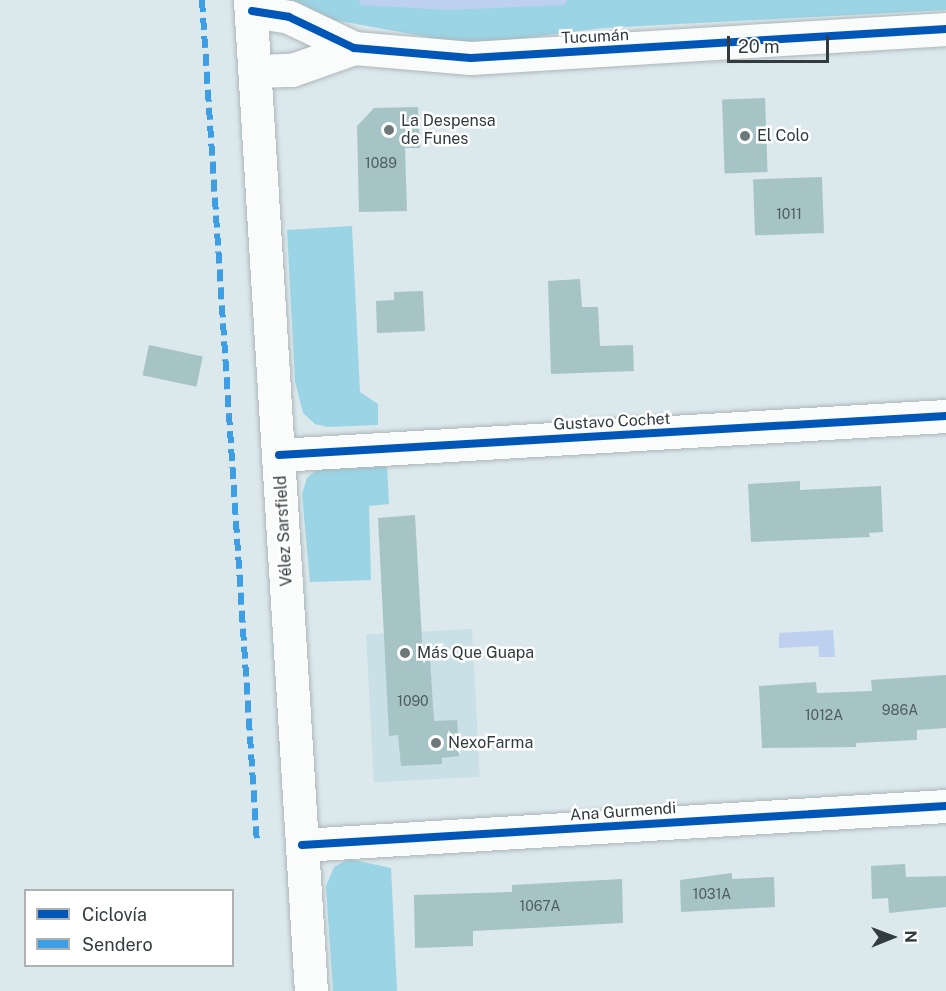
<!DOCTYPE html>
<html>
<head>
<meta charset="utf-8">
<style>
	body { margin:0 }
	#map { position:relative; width:946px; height:991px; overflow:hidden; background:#dbe8ec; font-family:"Public Sans",sans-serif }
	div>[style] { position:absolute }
	.built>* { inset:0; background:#c9e0e7; transform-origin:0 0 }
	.green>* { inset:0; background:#9bd4e4 }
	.water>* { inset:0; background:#bed0f0 }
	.stream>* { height:10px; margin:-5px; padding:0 5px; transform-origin:5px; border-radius:5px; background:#bed0f0 }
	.building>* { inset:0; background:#a6c4c6; transform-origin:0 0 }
	.roads { filter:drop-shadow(0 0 2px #adb6b9) drop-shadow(0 0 2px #adb6b9) }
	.minor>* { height:33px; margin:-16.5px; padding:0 16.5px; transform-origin:16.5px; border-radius:16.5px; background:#fafcfc }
	.major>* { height:33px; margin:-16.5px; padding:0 16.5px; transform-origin:16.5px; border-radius:16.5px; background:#fafcfc }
	.quiet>* { height:6px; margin-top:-3px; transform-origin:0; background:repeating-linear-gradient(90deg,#3e9ee3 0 12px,transparent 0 18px) }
	.cycleway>* { height:8px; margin:-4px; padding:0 4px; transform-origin:4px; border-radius:4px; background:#0057b8 }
	.dots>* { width:16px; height:16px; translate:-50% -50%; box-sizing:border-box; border:3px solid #fff; border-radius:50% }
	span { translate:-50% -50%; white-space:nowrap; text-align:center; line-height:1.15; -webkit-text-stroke:5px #fff; paint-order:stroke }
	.number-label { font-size:14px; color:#4f5d60 }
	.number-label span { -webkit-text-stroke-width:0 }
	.street-label { font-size:16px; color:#323b3e }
	.poi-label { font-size:16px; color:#323b3e }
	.left { translate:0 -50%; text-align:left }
	.legend { position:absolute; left:24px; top:889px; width:210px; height:78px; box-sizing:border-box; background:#fff; border:2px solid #adb1b2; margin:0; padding:8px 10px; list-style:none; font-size:18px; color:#323b3e }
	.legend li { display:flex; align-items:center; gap:12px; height:30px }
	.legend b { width:30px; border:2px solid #adb1b2 }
	.north { position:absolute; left:862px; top:907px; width:60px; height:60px; -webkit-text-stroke:4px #fff; paint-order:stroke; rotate:89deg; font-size:16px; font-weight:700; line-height:24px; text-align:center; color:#323b3e }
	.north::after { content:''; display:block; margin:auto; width:21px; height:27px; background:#323b3e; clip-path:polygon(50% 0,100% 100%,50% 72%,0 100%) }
	.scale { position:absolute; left:727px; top:36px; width:102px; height:27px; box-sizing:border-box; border:3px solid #323b3e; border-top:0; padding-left:8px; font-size:18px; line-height:21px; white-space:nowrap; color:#323b3e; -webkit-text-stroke:4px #fff; paint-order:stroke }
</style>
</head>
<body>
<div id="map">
	<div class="built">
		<i style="left:472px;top:629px;width:148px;height:106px;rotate:87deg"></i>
	</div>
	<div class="green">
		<i style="clip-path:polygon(275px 0,946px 0,946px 10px,603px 28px,483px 43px,455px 42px,307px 15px)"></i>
		<i style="clip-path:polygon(352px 226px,360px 392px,378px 404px,378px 425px,328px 427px,315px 424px,303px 413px,295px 381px,287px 230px)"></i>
		<i style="clip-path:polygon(387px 466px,389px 504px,369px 506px,371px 580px,310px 582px,302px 494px,307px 478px,319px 468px)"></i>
		<i style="clip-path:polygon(349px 859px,391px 868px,397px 991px,333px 991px,326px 886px,334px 867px)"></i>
	</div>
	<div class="water">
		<i style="clip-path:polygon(833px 630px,835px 657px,819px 657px,818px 646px,779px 648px,779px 633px)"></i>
	</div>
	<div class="stream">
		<i style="left:364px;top:0;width:84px;rotate:3.4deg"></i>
		<i style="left:448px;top:5px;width:114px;rotate:-2.5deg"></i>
	</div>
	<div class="building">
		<i style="left:765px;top:98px;width:74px;height:43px;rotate:88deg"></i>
		<i style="clip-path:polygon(418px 107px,420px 148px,405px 148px,407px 211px,359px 212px,357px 126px,374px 108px)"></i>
		<i style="left:822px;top:177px;width:56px;height:69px;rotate:88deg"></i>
		<i style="clip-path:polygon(580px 279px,582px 307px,598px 307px,600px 346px,633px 345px,634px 371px,551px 374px,548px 281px)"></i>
		<i style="clip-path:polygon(423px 291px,425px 331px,377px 333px,376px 301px,394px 300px,394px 292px)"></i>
		<i style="left:149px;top:345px;width:55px;height:31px;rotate:12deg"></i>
		<i style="clip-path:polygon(800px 481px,800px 490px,881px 486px,883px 532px,869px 533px,870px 537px,751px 542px,748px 484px)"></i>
		<i style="clip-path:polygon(415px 515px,423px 658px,430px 658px,434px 721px,457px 720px,459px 756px,442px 758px,442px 764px,401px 766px,398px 735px,389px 736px,378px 518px)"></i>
		<i style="clip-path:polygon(946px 675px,946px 728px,917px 730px,917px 740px,856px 743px,856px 747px,762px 748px,759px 686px,816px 682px,817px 693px,872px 691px,871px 680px)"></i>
		<i style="clip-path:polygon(905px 864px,906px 877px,946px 876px,946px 907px,889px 913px,888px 898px,872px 899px,871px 866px)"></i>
		<i style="clip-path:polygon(732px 873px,732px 879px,774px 877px,775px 907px,681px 912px,680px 880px)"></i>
		<i style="clip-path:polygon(622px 879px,623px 923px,473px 931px,473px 946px,415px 948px,414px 895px,512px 892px,512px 885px)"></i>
	</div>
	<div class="roads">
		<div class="minor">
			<i style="left:252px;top:11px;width:37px;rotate:9deg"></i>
			<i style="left:289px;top:17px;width:72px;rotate:25.5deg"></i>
			<i style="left:354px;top:48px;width:117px;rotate:4.9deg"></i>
			<i style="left:471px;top:58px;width:476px;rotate:-3.5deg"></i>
			<i style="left:256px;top:71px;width:36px;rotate:-2deg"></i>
			<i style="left:292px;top:70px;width:66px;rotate:-19.5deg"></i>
			<i style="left:279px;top:455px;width:668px;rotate:-3.35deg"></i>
			<i style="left:302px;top:845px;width:645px;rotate:-3.47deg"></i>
		</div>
		<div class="major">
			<i style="left:250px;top:0;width:993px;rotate:86.48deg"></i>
		</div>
	</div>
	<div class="quiet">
		<i style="left:202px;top:0;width:846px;rotate:86.27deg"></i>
	</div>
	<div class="cycleway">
		<i style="left:252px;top:11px;width:37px;rotate:9deg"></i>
		<i style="left:289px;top:17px;width:72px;rotate:25.5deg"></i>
		<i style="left:354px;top:48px;width:117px;rotate:4.9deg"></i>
		<i style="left:471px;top:58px;width:476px;rotate:-3.5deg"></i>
		<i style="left:279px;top:455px;width:668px;rotate:-3.35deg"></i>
		<i style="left:302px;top:845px;width:645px;rotate:-3.47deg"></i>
	</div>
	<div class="dots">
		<i style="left:389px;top:130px;background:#6d787b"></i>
		<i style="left:745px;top:136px;background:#6d787b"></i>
		<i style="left:405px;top:653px;background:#6d787b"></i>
		<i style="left:436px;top:743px;background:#6d787b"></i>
	</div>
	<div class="number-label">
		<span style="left:381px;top:163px">1089</span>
		<span style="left:789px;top:214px">1011</span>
		<span style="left:413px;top:701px">1090</span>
		<span style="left:900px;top:710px">986A</span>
		<span style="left:824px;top:715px">1012A</span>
		<span style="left:712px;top:894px">1031A</span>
		<span style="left:540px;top:906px">1067A</span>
	</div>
	<div class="street-label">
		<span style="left:595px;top:37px;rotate:-3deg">Tucumán</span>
		<span style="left:612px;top:422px;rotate:-3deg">Gustavo Cochet</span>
		<span style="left:284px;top:531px;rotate:-93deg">Vélez Sarsfield</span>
		<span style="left:623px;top:812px;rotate:-4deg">Ana Gurmendi</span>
	</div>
	<div class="poi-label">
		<span class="left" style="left:401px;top:130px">La Despensa<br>de Funes</span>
		<span class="left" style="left:757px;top:136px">El Colo</span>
		<span class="left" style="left:417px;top:653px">Más Que Guapa</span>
		<span class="left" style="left:448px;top:743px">NexoFarma</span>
	</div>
	<ul class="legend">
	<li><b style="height:8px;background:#0057b8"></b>Ciclovía</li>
	<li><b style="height:8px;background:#3e9ee3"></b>Sendero</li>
	</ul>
	<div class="north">N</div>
	<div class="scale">20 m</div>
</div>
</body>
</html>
